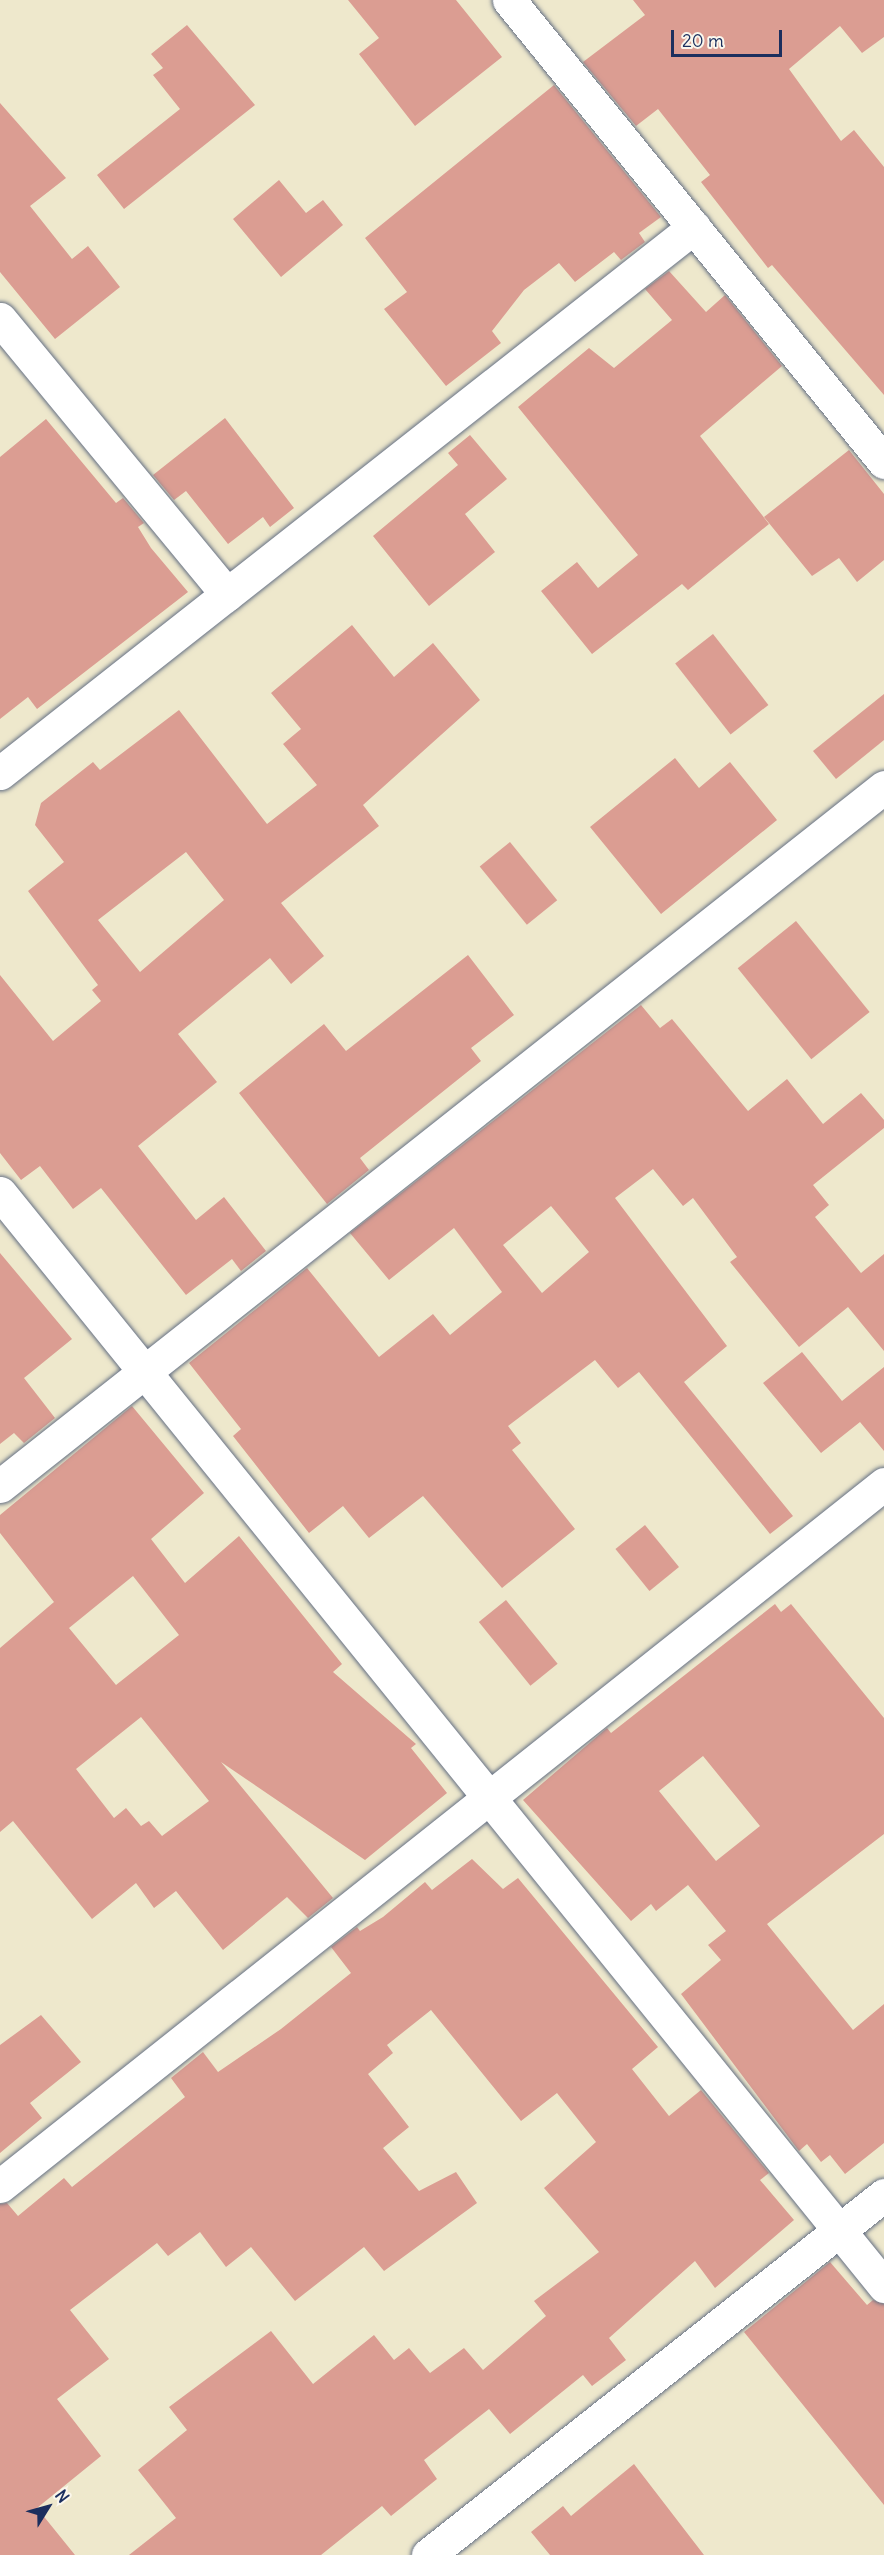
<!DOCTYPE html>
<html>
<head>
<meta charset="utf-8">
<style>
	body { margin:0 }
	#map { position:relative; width:884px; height:2555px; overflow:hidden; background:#eee8cc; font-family:Delius,sans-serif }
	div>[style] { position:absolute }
	.building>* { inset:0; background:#db9d92; transform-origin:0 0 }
	.roads { filter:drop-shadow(0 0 2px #657084) drop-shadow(0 0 2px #657084) }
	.minor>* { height:33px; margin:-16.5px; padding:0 16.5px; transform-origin:16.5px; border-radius:16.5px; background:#fff }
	span { translate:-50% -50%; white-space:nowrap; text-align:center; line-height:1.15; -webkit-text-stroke:6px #fbf7ec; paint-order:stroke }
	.north { position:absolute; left:18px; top:2477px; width:60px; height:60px; -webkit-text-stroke:4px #fbf7ec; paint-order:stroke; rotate:53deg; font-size:16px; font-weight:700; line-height:24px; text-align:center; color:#1b2f5e }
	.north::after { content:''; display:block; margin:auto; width:21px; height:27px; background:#1b2f5e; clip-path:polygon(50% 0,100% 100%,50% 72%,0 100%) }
	.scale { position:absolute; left:671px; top:30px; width:111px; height:27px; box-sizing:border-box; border:3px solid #1b2f5e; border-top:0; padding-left:8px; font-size:18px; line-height:21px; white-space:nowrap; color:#1b2f5e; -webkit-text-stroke:4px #fbf7ec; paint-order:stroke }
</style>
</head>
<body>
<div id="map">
	<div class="building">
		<i style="clip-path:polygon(348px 0,456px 0,502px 57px,415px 126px,359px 54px,379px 38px)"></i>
		<i style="clip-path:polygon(633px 0,884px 0,884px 37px,862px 53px,840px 26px,789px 69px,841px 141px,854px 130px,884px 167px,884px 395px,772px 265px,768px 268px,701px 182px,710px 175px,658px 109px,636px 126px,583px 62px,645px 15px)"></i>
		<i style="clip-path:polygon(187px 25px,255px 105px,124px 209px,97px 175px,180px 109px,153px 75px,163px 68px,151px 54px)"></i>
		<i style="clip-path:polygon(554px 85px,661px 217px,639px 233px,645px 242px,621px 260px,614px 252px,575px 282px,559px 263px,524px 290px,492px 331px,501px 343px,446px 386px,384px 309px,407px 292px,365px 238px)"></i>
		<i style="clip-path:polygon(0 103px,66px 178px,30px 206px,72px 259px,88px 246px,120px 287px,55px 339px,0 272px)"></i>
		<i style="clip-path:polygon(279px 180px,306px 213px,323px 200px,343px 225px,281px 277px,233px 219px)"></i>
		<i style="clip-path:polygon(669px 271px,706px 312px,725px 295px,782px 366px,700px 436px,769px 524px,688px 590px,682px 584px,592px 654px,541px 591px,577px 562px,598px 588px,638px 555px,518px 407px,589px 348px,614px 368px,672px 320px,645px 289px)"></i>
		<i style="clip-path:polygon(225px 418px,294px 508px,270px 527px,263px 517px,228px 544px,186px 491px,174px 500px,153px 475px)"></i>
		<i style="clip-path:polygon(46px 419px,116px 503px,123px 498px,144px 523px,138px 527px,151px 548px,188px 592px,37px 709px,28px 697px,0 719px,0 457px)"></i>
		<i style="clip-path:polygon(470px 435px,507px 479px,465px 514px,495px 552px,429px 606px,373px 536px,458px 465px,448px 453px)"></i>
		<i style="clip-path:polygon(849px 450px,884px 494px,884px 560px,857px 582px,839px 558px,812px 576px,764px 517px)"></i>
		<i style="clip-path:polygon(evenodd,352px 625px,394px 677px,433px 643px,480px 700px,363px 805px,379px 826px,281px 903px,324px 956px,291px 984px,270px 958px,178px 1034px,217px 1082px,138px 1146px,196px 1220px,224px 1197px,266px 1251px,241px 1271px,232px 1259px,186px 1295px,101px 1188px,73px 1209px,40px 1166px,21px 1180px,0 1153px,0 975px,53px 1041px,101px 1001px,92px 990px,98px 985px,28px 891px,64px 862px,35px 825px,41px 803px,93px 762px,100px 770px,179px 710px,267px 824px,317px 785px,283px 744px,301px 729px,271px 693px,352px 625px,186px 852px,224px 900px,140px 972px,98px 920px,186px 852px)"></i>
		<i style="left:713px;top:634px;width:90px;height:48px;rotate:52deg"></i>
		<i style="clip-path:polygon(884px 694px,884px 740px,836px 779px,813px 751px)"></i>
		<i style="clip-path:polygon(675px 758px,699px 788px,730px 762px,777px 820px,661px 914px,590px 827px)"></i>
		<i style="left:510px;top:842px;width:75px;height:39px;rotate:51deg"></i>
		<i style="left:796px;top:921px;width:117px;height:75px;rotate:51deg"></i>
		<i style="clip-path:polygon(468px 955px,514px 1015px,471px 1048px,481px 1061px,360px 1158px,369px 1170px,327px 1204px,239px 1093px,324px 1024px,346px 1051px)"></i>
		<i style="clip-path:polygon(evenodd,641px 1005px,660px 1028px,672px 1019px,748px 1111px,787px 1079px,823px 1124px,861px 1093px,884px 1120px,884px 1128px,813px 1185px,829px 1205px,815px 1217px,861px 1273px,884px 1254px,884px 1351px,848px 1307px,799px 1347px,730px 1262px,737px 1257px,693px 1198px,683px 1206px,653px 1169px,615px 1198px,727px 1346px,684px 1382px,793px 1516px,770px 1534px,639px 1372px,618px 1388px,595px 1360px,508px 1426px,521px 1443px,512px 1450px,575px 1529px,502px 1588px,423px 1496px,369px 1538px,343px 1506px,309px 1533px,233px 1436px,241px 1429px,189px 1363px,307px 1268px,379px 1357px,433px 1314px,450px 1335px,502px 1292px,454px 1228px,389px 1280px,350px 1233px,641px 1005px,551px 1206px,589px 1252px,542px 1293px,503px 1245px,551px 1206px)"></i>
		<i style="clip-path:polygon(0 1253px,72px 1339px,24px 1378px,55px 1418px,24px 1443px,14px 1433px,0 1444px)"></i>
		<i style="clip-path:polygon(802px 1352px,842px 1401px,884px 1367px,884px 1451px,860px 1422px,821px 1453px,763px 1383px)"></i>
		<i style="clip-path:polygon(evenodd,132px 1406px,204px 1493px,151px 1539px,185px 1583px,239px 1536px,342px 1664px,333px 1672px,416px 1744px,411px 1748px,447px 1793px,365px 1860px,221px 1762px,333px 1898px,308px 1918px,287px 1897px,223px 1950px,176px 1891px,154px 1908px,136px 1883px,92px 1919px,13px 1821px,0 1832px,0 1648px,54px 1602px,0 1533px,0 1515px,132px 1406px,133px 1576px,179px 1635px,116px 1685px,69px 1628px,133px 1576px,132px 1406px,141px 1717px,209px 1801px,162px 1836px,149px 1821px,141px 1826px,126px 1808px,114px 1818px,76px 1769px,141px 1717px)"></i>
		<i style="left:645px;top:1525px;width:54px;height:38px;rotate:51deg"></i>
		<i style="left:506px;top:1600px;width:82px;height:35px;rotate:51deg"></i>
		<i style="clip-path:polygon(evenodd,775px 1604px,781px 1612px,791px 1604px,884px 1718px,884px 1834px,767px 1924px,853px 2030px,884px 2004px,884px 2143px,845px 2174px,830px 2155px,821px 2162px,807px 2144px,799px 2151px,681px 1994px,721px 1960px,708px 1945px,726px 1931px,688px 1885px,656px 1911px,651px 1904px,631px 1921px,523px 1800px,607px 1728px,611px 1733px,775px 1604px,703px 1756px,760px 1826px,716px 1861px,659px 1791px,703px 1756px)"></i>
		<i style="clip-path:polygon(472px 1859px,503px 1889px,518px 1878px,658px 2047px,632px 2069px,669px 2116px,701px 2090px,769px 2173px,760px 2180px,794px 2220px,715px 2288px,695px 2261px,609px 2338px,626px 2360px,592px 2386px,583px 2375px,510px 2434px,489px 2409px,424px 2460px,437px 2479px,391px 2516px,382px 2506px,321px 2555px,129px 2555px,176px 2518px,138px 2470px,187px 2430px,169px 2407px,271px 2331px,313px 2384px,374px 2335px,394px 2360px,409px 2348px,430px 2373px,464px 2348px,483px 2370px,546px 2316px,534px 2301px,599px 2252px,544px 2188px,596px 2142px,557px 2093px,521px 2121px,431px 2010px,387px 2045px,393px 2053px,368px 2074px,409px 2127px,383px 2148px,419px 2191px,456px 2172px,477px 2203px,384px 2271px,364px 2247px,295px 2301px,251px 2247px,226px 2267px,200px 2232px,168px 2256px,157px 2243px,70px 2310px,109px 2359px,57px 2399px,101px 2456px,37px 2508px,75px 2555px,0 2555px,0 2204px,7px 2203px,18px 2216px,64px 2178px,72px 2187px,185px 2097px,171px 2078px,203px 2052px,218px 2072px,281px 2029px,351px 1973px,331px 1947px,357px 1927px,360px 1931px,383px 1917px,425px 1882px,432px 1890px)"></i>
		<i style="clip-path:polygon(41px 2015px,81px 2062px,30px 2103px,42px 2118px,0 2153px,0 2045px)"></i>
		<i style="clip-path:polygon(830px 2262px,867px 2305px,873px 2300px,884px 2304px,884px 2505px,744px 2332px)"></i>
		<i style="clip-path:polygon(634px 2464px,704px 2555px,550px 2555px,531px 2532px,563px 2506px,571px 2516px)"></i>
	</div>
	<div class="roads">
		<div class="minor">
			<i style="left:509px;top:0;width:595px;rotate:50.93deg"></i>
			<i style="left:0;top:319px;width:357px;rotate:50.5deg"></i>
			<i style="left:0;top:773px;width:883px;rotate:-38.19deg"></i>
			<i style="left:0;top:1193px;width:1406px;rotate:51.03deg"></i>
			<i style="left:0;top:1486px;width:1127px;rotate:-38.33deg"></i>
			<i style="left:0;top:2186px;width:1129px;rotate:-38.45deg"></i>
			<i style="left:428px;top:2555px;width:581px;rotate:-38.29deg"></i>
		</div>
	</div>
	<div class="north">N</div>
	<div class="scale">20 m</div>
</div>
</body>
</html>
